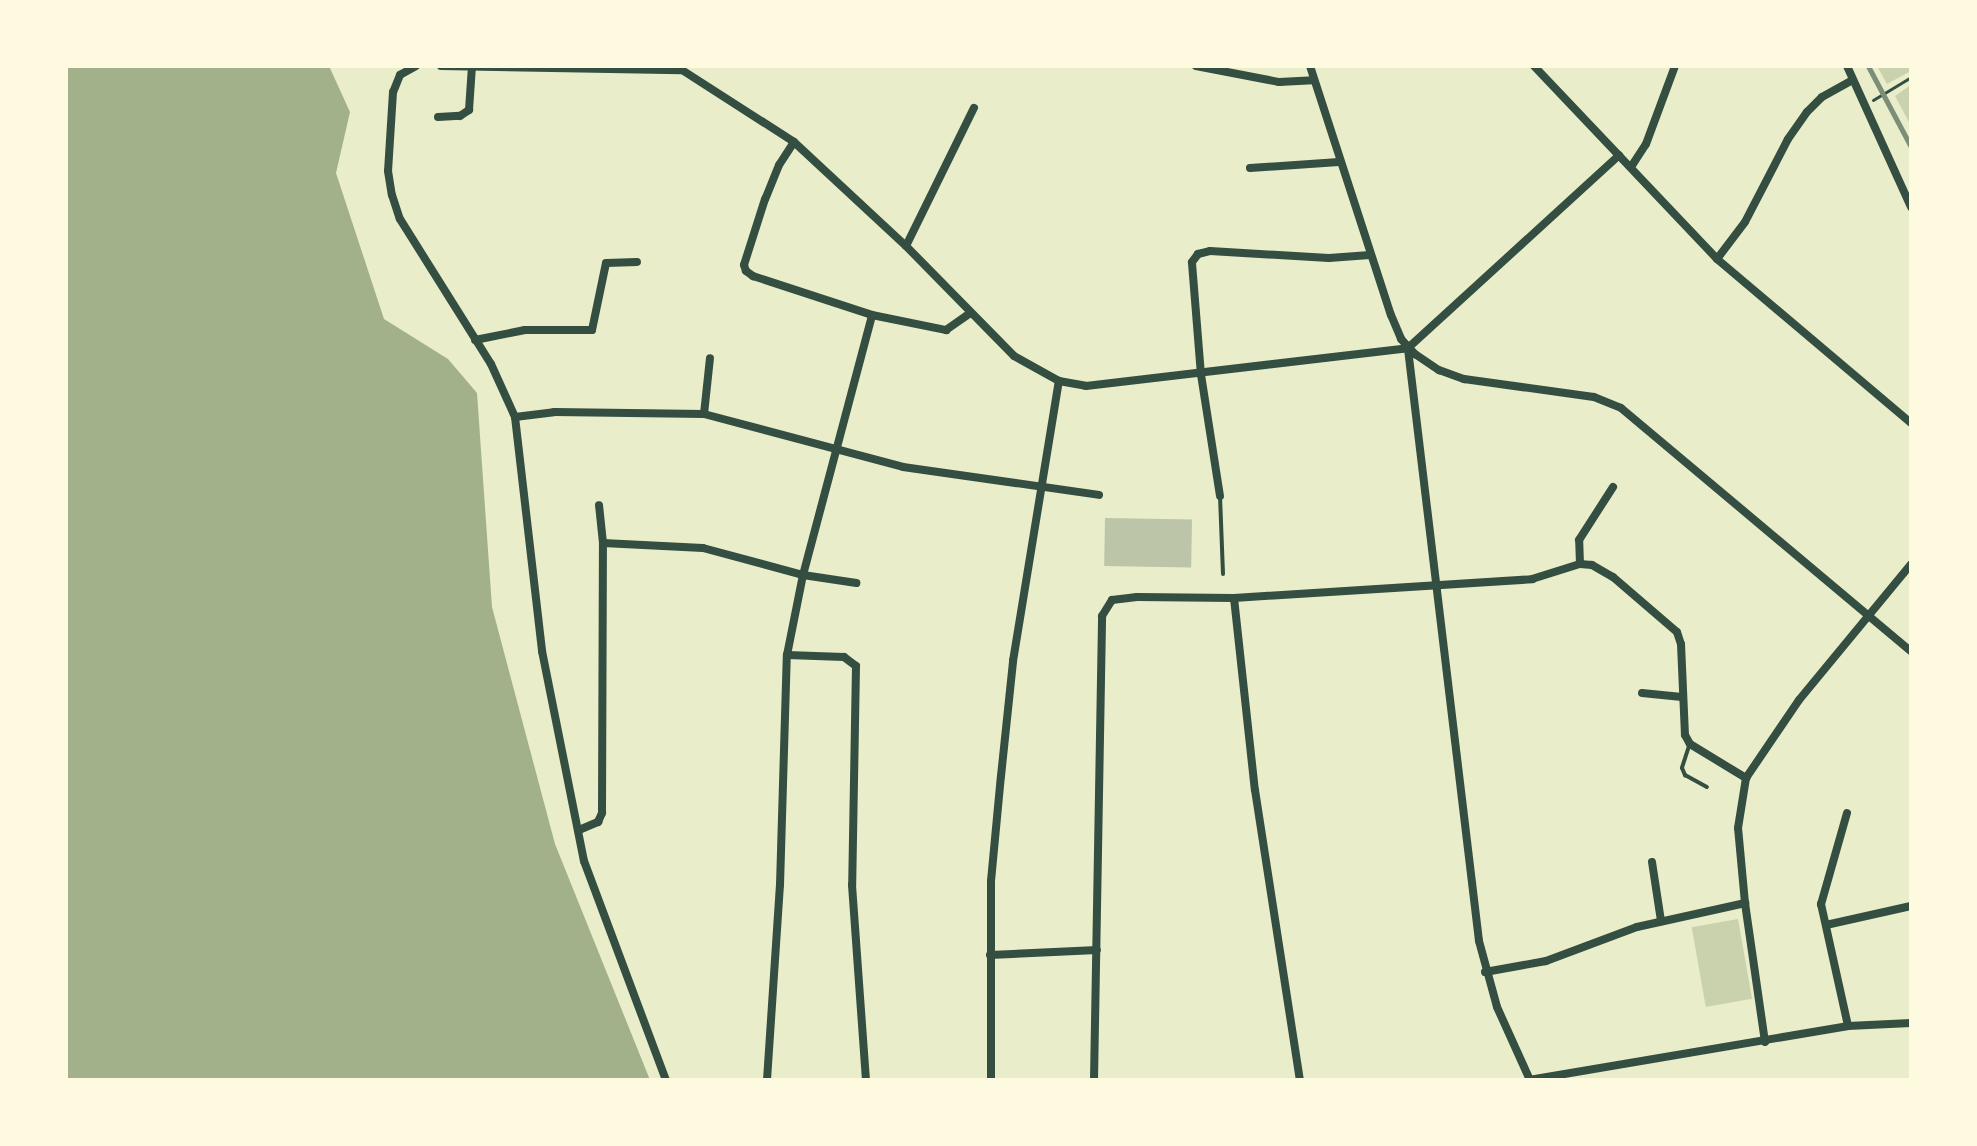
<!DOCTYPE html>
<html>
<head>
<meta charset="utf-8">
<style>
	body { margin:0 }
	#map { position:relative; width:1977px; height:1146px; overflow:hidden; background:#e9edc9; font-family:Barlow,sans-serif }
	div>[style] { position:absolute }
	.green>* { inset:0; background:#cad2ad; transform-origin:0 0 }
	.water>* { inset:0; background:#a3b18a }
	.building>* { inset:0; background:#bcc5a7; transform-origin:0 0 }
	.path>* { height:3px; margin:-1.5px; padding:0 1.5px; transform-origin:1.5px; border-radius:1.5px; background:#344e41 }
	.service>* { height:4px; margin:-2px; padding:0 2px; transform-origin:2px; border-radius:2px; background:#344e41 }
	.minor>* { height:8px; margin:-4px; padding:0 4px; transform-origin:4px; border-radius:4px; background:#344e41 }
	.rail>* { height:5px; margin:-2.5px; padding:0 2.5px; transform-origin:2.5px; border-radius:2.5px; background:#7c8e77 }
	span { translate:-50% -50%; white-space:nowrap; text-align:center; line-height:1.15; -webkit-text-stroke:8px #fefae0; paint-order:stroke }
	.frame { position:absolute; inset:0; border:68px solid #fefae0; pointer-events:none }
</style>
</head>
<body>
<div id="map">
	<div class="green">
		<i style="clip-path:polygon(1877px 66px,1911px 66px,1911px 71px,1887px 84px)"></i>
		<i style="clip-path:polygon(1911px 85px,1911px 126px,1895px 96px)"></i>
		<i style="left:1738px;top:919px;width:81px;height:47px;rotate:80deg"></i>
	</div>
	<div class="water">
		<i style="clip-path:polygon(66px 66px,329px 66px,350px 112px,336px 173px,384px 319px,448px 359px,477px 393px,492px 607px,555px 844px,650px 1080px,66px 1080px)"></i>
	</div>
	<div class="building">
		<i style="left:1105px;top:518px;width:87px;height:48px;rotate:1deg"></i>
	</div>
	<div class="path">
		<i style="left:1873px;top:100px;width:44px;rotate:-31.2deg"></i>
	</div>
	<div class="service">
		<i style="left:1220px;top:496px;width:78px;rotate:87.8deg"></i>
		<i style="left:1689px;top:746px;width:23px;rotate:108deg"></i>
		<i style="left:1682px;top:768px;width:8px;rotate:67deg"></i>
		<i style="left:1685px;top:775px;width:25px;rotate:29deg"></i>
	</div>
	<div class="minor">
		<i style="left:416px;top:66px;width:18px;rotate:151deg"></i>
		<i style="left:400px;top:75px;width:18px;rotate:112deg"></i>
		<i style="left:393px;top:92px;width:79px;rotate:93.6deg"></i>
		<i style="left:388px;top:171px;width:24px;rotate:81deg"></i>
		<i style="left:392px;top:195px;width:25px;rotate:72deg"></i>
		<i style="left:400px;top:219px;width:171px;rotate:57.9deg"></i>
		<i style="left:491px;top:364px;width:58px;rotate:65.6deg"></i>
		<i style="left:515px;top:417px;width:236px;rotate:83.4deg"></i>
		<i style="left:542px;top:651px;width:214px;rotate:78.7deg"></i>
		<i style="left:584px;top:861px;width:234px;rotate:69.5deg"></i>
		<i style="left:441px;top:66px;width:241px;rotate:1deg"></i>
		<i style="left:682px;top:70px;width:133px;rotate:32.7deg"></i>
		<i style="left:794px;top:142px;width:153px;rotate:42.9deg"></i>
		<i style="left:906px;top:246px;width:154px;rotate:45.5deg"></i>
		<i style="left:1014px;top:356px;width:51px;rotate:29.1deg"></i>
		<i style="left:1059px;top:381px;width:27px;rotate:10deg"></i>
		<i style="left:1086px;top:386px;width:324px;rotate:-6.7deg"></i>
		<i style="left:1408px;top:348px;width:286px;rotate:-42.4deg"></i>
		<i style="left:1196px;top:66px;width:85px;rotate:10.9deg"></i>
		<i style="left:1279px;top:82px;width:34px;rotate:-3deg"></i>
		<i style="left:1310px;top:66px;width:262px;rotate:72deg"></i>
		<i style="left:1391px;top:315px;width:26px;rotate:67deg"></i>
		<i style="left:1401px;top:339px;width:21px;rotate:47deg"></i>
		<i style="left:1415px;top:354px;width:29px;rotate:34deg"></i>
		<i style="left:1439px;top:370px;width:27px;rotate:20deg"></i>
		<i style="left:1464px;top:379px;width:131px;rotate:7.9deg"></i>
		<i style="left:1594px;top:397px;width:29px;rotate:22deg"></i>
		<i style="left:1621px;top:408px;width:378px;rotate:40deg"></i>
		<i style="left:1534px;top:66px;width:266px;rotate:46.5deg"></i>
		<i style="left:1717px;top:259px;width:254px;rotate:40.2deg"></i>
		<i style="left:1847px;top:66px;width:155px;rotate:65.6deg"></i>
		<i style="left:438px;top:117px;width:22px;rotate:-3deg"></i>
		<i style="left:460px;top:116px;width:11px;rotate:-34deg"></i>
		<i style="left:469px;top:110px;width:44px;rotate:-86.1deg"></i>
		<i style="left:794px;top:142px;width:27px;rotate:123deg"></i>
		<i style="left:779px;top:165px;width:37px;rotate:112deg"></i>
		<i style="left:765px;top:199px;width:69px;rotate:107.7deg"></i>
		<i style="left:744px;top:265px;width:6px;rotate:72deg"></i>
		<i style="left:746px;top:271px;width:9px;rotate:36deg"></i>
		<i style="left:753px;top:276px;width:125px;rotate:18.1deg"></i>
		<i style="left:872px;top:315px;width:76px;rotate:11.5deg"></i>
		<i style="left:946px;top:330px;width:29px;rotate:-35deg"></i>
		<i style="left:1631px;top:167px;width:27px;rotate:-57deg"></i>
		<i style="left:1646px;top:144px;width:83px;rotate:-69.6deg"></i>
		<i style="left:1250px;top:168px;width:89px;rotate:-3.9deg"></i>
		<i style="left:906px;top:246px;width:154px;rotate:-63.8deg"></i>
		<i style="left:1717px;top:259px;width:46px;rotate:-52.9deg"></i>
		<i style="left:1745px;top:222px;width:93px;rotate:-62.6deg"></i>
		<i style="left:1788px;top:139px;width:33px;rotate:-55deg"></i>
		<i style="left:1807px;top:112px;width:21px;rotate:-45deg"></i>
		<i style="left:1822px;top:97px;width:35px;rotate:-29deg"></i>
		<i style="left:475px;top:340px;width:51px;rotate:-11.3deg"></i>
		<i style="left:525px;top:330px;width:67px"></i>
		<i style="left:592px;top:330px;width:68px;rotate:-78.2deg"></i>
		<i style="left:606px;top:263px;width:31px;rotate:-2deg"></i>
		<i style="left:1408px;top:349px;width:596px;rotate:83.16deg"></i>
		<i style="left:1479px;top:941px;width:68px;rotate:74.7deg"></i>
		<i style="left:1497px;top:1007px;width:80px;rotate:65.7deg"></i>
		<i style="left:704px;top:414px;width:56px;rotate:-83.9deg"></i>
		<i style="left:515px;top:417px;width:39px;rotate:-7deg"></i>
		<i style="left:554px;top:412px;width:150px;rotate:0.8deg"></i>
		<i style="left:704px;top:414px;width:206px;rotate:14.9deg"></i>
		<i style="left:903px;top:467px;width:198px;rotate:8.1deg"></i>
		<i style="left:1220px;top:496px;width:122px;rotate:-98.9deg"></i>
		<i style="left:1201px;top:375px;width:113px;rotate:-94.6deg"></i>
		<i style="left:1192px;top:262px;width:10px;rotate:-53deg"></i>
		<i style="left:1198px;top:254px;width:12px;rotate:-14deg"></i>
		<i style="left:1210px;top:251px;width:119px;rotate:3.4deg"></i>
		<i style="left:1329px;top:258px;width:41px;rotate:-4.2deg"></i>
		<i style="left:603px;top:543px;width:100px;rotate:2.9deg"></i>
		<i style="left:703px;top:548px;width:104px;rotate:15.1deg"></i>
		<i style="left:803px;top:575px;width:54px;rotate:8.6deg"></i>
		<i style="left:1580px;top:564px;width:24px;rotate:-92deg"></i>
		<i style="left:1579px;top:540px;width:63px;rotate:-57.3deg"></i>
		<i style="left:1234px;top:598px;width:193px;rotate:83.8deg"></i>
		<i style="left:1255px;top:790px;width:293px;rotate:81.2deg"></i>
		<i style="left:787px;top:655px;width:57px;rotate:2deg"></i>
		<i style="left:844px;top:657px;width:15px;rotate:37deg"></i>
		<i style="left:856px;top:666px;width:219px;rotate:91deg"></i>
		<i style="left:852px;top:885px;width:196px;rotate:85.9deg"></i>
		<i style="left:1642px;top:693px;width:40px;rotate:5.7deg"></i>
		<i style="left:1847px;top:813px;width:95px;rotate:105.9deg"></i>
		<i style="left:1821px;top:904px;width:125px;rotate:77.5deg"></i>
		<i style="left:579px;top:830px;width:21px;rotate:-23deg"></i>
		<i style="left:598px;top:822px;width:10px;rotate:-66deg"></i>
		<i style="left:602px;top:813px;width:270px;rotate:-89.8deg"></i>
		<i style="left:603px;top:543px;width:38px;rotate:-96deg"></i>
		<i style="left:1652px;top:862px;width:60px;rotate:81.3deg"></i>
		<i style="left:1826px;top:925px;width:87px;rotate:-12.6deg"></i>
		<i style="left:990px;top:955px;width:107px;rotate:-2.7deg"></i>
		<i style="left:1485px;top:972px;width:62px;rotate:-10.2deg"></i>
		<i style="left:1546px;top:961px;width:97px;rotate:-20.5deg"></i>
		<i style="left:1637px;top:927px;width:111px;rotate:-12.5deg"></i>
		<i style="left:1765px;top:1042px;width:140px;rotate:-98.2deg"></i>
		<i style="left:1745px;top:903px;width:75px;rotate:-95.3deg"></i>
		<i style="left:1738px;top:828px;width:51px;rotate:-80.9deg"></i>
		<i style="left:1746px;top:778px;width:94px;rotate:-55.8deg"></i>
		<i style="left:1799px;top:700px;width:176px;rotate:-50.5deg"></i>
		<i style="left:767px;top:1080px;width:195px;rotate:-86.2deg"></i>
		<i style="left:780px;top:885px;width:230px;rotate:-88.3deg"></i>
		<i style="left:787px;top:655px;width:82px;rotate:-78.7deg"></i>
		<i style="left:803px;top:575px;width:269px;rotate:-75.1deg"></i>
		<i style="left:991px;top:1080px;width:199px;rotate:-90deg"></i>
		<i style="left:991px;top:881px;width:105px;rotate:-84.6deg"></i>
		<i style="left:1001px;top:776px;width:116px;rotate:-84deg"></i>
		<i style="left:1013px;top:661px;width:284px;rotate:-80.7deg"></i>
		<i style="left:1094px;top:1080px;width:464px;rotate:-89deg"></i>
		<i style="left:1102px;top:616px;width:19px;rotate:-58deg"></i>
		<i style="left:1112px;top:600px;width:25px;rotate:-7deg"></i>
		<i style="left:1137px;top:597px;width:97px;rotate:0.6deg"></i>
		<i style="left:1234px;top:598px;width:299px;rotate:-3.6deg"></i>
		<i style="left:1532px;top:579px;width:50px;rotate:-17.4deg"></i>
		<i style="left:1580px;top:564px;width:12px;rotate:5deg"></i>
		<i style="left:1592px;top:565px;width:24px;rotate:30deg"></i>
		<i style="left:1613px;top:577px;width:84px;rotate:40.7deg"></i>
		<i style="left:1677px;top:632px;width:13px;rotate:72deg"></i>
		<i style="left:1681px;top:644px;width:91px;rotate:87.5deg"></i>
		<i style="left:1685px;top:735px;width:10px;rotate:61deg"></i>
		<i style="left:1690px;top:744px;width:66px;rotate:31.3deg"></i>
		<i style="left:1529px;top:1080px;width:324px;rotate:-9.6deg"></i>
		<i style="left:1848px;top:1026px;width:63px;rotate:-2.7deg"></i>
	</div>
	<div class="rail">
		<i style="left:1868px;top:66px;width:92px;rotate:62deg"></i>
	</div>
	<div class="frame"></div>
</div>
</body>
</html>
